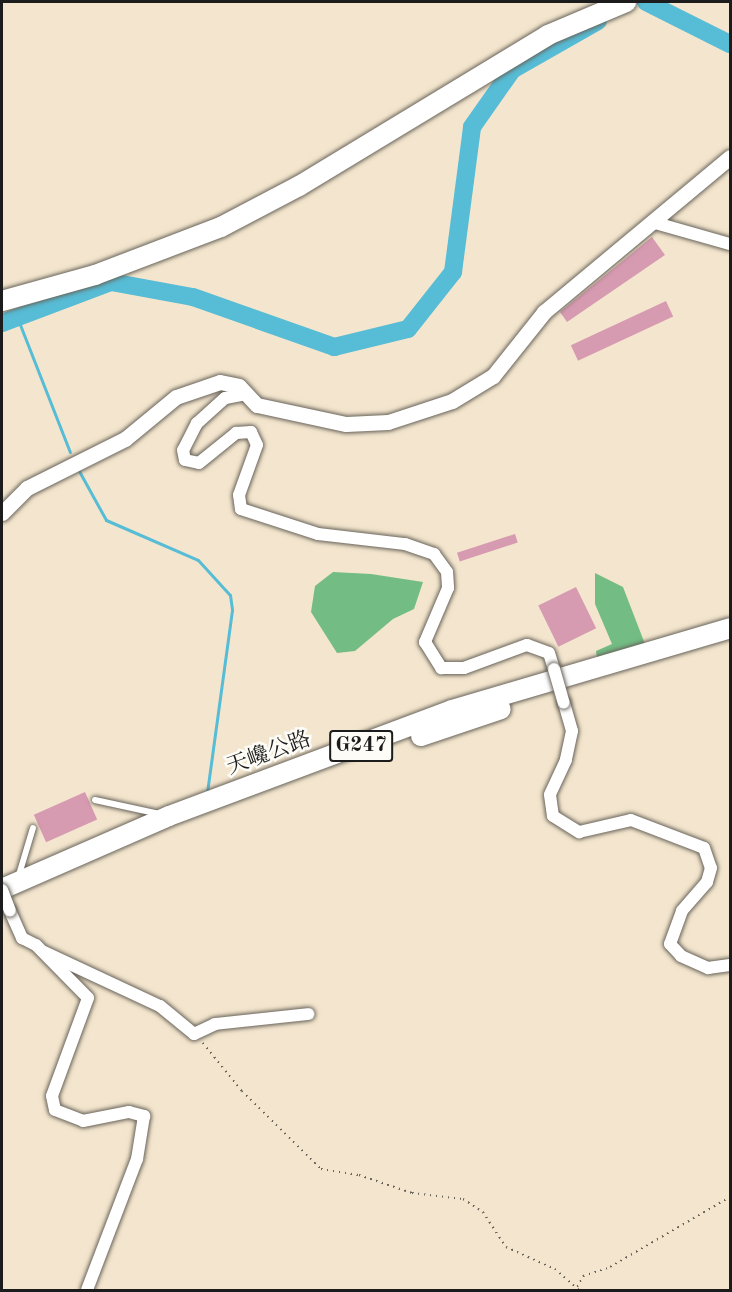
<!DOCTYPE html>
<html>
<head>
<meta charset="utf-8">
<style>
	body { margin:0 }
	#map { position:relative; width:732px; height:1292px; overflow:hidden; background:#f4e6ce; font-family:"Old Standard TT","Noto Serif SC",serif }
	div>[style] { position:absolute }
	.forest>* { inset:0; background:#73bd84 }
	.stream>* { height:3px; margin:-1.5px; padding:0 1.5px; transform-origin:1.5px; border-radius:1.5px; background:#57bcd5 }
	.river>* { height:18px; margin:-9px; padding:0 9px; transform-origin:9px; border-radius:9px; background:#57bcd5 }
	.building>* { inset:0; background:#d79bb1; transform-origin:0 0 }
	.path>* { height:1.5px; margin-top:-0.75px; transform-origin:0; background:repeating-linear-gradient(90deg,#68635a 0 1.5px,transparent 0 6px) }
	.roads { filter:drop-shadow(0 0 2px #68635a) drop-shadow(0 0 2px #68635a) }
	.service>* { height:6px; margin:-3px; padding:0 3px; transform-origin:3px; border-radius:3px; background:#fff }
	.minor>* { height:12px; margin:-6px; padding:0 6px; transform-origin:6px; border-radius:6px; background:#fff }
	.tertiary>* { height:15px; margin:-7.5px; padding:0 7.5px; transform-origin:7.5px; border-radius:7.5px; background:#fff }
	.trunk>* { height:20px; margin:-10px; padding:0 10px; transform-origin:10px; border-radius:10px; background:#fff }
	.bridges { filter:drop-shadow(0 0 2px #68635a) drop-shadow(0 0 2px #68635a) }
	.minor-bridge>* { height:12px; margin:-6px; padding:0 6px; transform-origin:6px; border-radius:6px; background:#fff }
	span { translate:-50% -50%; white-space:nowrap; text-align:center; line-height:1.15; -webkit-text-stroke:5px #fdfcf7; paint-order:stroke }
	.shield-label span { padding:2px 4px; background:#fdfcf7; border:2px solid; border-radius:4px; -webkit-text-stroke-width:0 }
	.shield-label { font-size:21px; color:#1c1c1c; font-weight:700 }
	.street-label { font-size:22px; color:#1c1c1c }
	.frame { position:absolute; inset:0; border:3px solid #1c1c1c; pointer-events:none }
</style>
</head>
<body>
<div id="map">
	<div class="forest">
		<i style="clip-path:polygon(333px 572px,371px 574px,423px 582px,414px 609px,393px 619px,355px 651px,337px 653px,311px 612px,315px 586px)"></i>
		<i style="clip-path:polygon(595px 573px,623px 587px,645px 644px,597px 658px,596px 651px,612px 644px,595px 604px)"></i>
	</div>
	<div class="stream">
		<i style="left:17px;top:317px;width:145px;rotate:68.6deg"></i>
		<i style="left:79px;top:471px;width:56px;rotate:61.1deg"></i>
		<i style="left:106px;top:520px;width:100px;rotate:23.5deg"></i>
		<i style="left:198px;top:560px;width:47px;rotate:47.6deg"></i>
		<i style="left:230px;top:595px;width:15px;rotate:82deg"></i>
		<i style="left:232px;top:610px;width:185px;rotate:97.8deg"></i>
	</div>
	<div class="river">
		<i style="left:646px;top:2px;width:94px;rotate:26.6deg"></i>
		<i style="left:2px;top:323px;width:116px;rotate:-20.6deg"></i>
		<i style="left:111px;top:282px;width:83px;rotate:10.4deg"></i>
		<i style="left:193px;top:297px;width:150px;rotate:19.5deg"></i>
		<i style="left:334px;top:347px;width:76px;rotate:-13.7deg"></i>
		<i style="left:408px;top:329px;width:73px;rotate:-51.7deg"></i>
		<i style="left:453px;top:272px;width:146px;rotate:-82.5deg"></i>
		<i style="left:472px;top:127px;width:70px;rotate:-54.9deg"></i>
		<i style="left:512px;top:70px;width:99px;rotate:-29.7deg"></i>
	</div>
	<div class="building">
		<i style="clip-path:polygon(652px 237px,665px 255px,567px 322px,560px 312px)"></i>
		<i style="left:666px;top:301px;width:17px;height:105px;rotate:65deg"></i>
		<i style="left:515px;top:534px;width:9px;height:61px;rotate:72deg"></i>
		<i style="left:576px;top:587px;width:46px;height:42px;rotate:64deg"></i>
		<i style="left:85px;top:792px;width:30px;height:56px;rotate:66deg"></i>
	</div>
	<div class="path">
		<i style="left:203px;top:1043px;width:62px;rotate:50.9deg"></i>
		<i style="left:242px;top:1091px;width:111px;rotate:44.6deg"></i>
		<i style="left:321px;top:1169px;width:38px;rotate:9deg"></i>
		<i style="left:359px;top:1175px;width:56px;rotate:18.8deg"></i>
		<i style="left:412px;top:1193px;width:51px;rotate:6.7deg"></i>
		<i style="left:463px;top:1199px;width:24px;rotate:33deg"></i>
		<i style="left:483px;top:1212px;width:42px;rotate:56.7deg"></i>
		<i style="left:506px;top:1247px;width:54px;rotate:24.2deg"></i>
		<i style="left:555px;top:1269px;width:32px;rotate:41deg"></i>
		<i style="left:577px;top:1287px;width:13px;rotate:-61deg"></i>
		<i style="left:583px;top:1276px;width:28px;rotate:-18deg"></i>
		<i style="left:610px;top:1267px;width:139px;rotate:-30.3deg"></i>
	</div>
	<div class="roads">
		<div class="service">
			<i style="left:95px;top:800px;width:66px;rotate:12.2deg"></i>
			<i style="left:18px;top:878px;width:52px;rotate:-73.3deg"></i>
		</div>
		<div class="minor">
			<i style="left:652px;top:222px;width:81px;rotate:15.8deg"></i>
			<i style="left:246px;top:394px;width:21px;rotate:169deg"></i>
			<i style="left:225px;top:398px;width:38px;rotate:138deg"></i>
			<i style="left:197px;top:423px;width:30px;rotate:117deg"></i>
			<i style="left:183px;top:450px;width:10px;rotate:79deg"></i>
			<i style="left:185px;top:460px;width:14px;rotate:12deg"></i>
			<i style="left:199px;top:463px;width:48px;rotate:-39deg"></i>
			<i style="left:236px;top:433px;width:15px;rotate:-4deg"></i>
			<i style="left:251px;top:432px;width:14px;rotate:65deg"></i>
			<i style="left:257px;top:445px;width:53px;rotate:109.8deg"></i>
			<i style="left:239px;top:495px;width:14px;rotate:82deg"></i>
			<i style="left:241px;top:509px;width:81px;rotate:18deg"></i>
			<i style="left:318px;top:534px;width:88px;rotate:6.6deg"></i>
			<i style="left:405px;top:544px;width:31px;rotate:19deg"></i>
			<i style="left:434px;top:554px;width:22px;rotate:54deg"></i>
			<i style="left:447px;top:572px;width:16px;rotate:86deg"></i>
			<i style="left:448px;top:588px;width:59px;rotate:113.1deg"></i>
			<i style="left:425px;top:642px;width:31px;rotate:58deg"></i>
			<i style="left:441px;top:668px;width:23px"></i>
			<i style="left:464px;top:668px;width:67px;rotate:-20.1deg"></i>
			<i style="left:527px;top:645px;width:23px;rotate:20deg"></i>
			<i style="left:549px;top:653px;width:17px;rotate:73deg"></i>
			<i style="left:564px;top:703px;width:29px;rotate:74deg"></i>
			<i style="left:572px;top:731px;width:30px;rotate:102deg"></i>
			<i style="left:566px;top:760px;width:38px;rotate:115deg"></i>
			<i style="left:550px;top:795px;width:21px;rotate:82deg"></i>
			<i style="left:553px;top:816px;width:31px;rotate:32deg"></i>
			<i style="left:579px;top:832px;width:53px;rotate:-13deg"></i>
			<i style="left:631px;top:820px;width:78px;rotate:21deg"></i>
			<i style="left:704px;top:848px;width:21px;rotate:71deg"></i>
			<i style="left:711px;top:868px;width:15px;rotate:106deg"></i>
			<i style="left:707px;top:882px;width:38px;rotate:131deg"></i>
			<i style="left:682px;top:911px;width:35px;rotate:110deg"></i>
			<i style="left:670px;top:944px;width:16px;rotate:47deg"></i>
			<i style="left:681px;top:956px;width:30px;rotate:24deg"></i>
			<i style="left:708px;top:968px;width:22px;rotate:-8deg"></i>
			<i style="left:10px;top:911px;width:30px;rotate:66deg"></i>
			<i style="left:22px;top:938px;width:16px;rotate:27deg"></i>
			<i style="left:36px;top:945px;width:74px;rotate:45.5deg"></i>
			<i style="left:88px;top:998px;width:104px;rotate:110.2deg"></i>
			<i style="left:52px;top:1096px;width:14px;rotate:78deg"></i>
			<i style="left:55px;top:1110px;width:30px;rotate:21deg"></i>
			<i style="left:83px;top:1121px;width:47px;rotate:-11.1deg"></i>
			<i style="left:129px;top:1112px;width:16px;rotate:15deg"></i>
			<i style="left:144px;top:1116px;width:44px;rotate:99.2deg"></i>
			<i style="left:137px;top:1159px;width:140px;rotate:110.9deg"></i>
			<i style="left:44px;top:952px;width:128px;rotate:25deg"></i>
			<i style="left:160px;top:1006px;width:44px;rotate:39.5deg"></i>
			<i style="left:194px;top:1034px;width:23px;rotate:-25deg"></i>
			<i style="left:215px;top:1024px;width:94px;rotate:-6.1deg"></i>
		</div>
		<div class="tertiary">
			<i style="left:2px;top:513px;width:35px;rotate:-45deg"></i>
			<i style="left:27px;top:488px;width:110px;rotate:-26.6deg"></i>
			<i style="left:125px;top:439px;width:66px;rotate:-39.5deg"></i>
			<i style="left:176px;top:397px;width:46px;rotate:-18.8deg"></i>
			<i style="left:220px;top:382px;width:19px;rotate:12deg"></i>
			<i style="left:239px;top:386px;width:26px;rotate:47deg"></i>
			<i style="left:257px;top:405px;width:91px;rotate:12.1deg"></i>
			<i style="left:346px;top:424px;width:42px;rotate:-2.7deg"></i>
			<i style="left:388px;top:422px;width:67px;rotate:-18.2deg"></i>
			<i style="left:452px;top:401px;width:48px;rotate:-31.4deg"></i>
			<i style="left:493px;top:376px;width:82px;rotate:-51.4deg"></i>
			<i style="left:544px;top:312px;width:242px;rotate:-39.8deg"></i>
		</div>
		<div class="trunk">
			<i style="left:2px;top:301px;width:97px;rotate:-15.6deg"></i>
			<i style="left:95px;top:275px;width:135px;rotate:-20.9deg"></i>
			<i style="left:221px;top:227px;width:88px;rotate:-27.7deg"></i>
			<i style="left:299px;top:186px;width:291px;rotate:-31.2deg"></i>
			<i style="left:548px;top:35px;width:85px;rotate:-22.9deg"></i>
			<i style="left:421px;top:736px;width:84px;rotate:-18.6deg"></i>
			<i style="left:2px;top:889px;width:182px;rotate:-23.6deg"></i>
			<i style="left:169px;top:816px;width:302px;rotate:-20.5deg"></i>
			<i style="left:452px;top:710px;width:290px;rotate:-16.4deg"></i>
		</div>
	</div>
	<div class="bridges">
		<div class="minor-bridge">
			<i style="left:554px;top:669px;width:35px;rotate:74deg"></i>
			<i style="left:2px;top:890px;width:22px;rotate:69deg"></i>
		</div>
	</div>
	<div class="shield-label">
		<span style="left:361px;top:746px">G247</span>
	</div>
	<div class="street-label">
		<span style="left:269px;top:754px;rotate:-20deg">天巉公路</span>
	</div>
	<div class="frame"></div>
</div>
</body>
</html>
